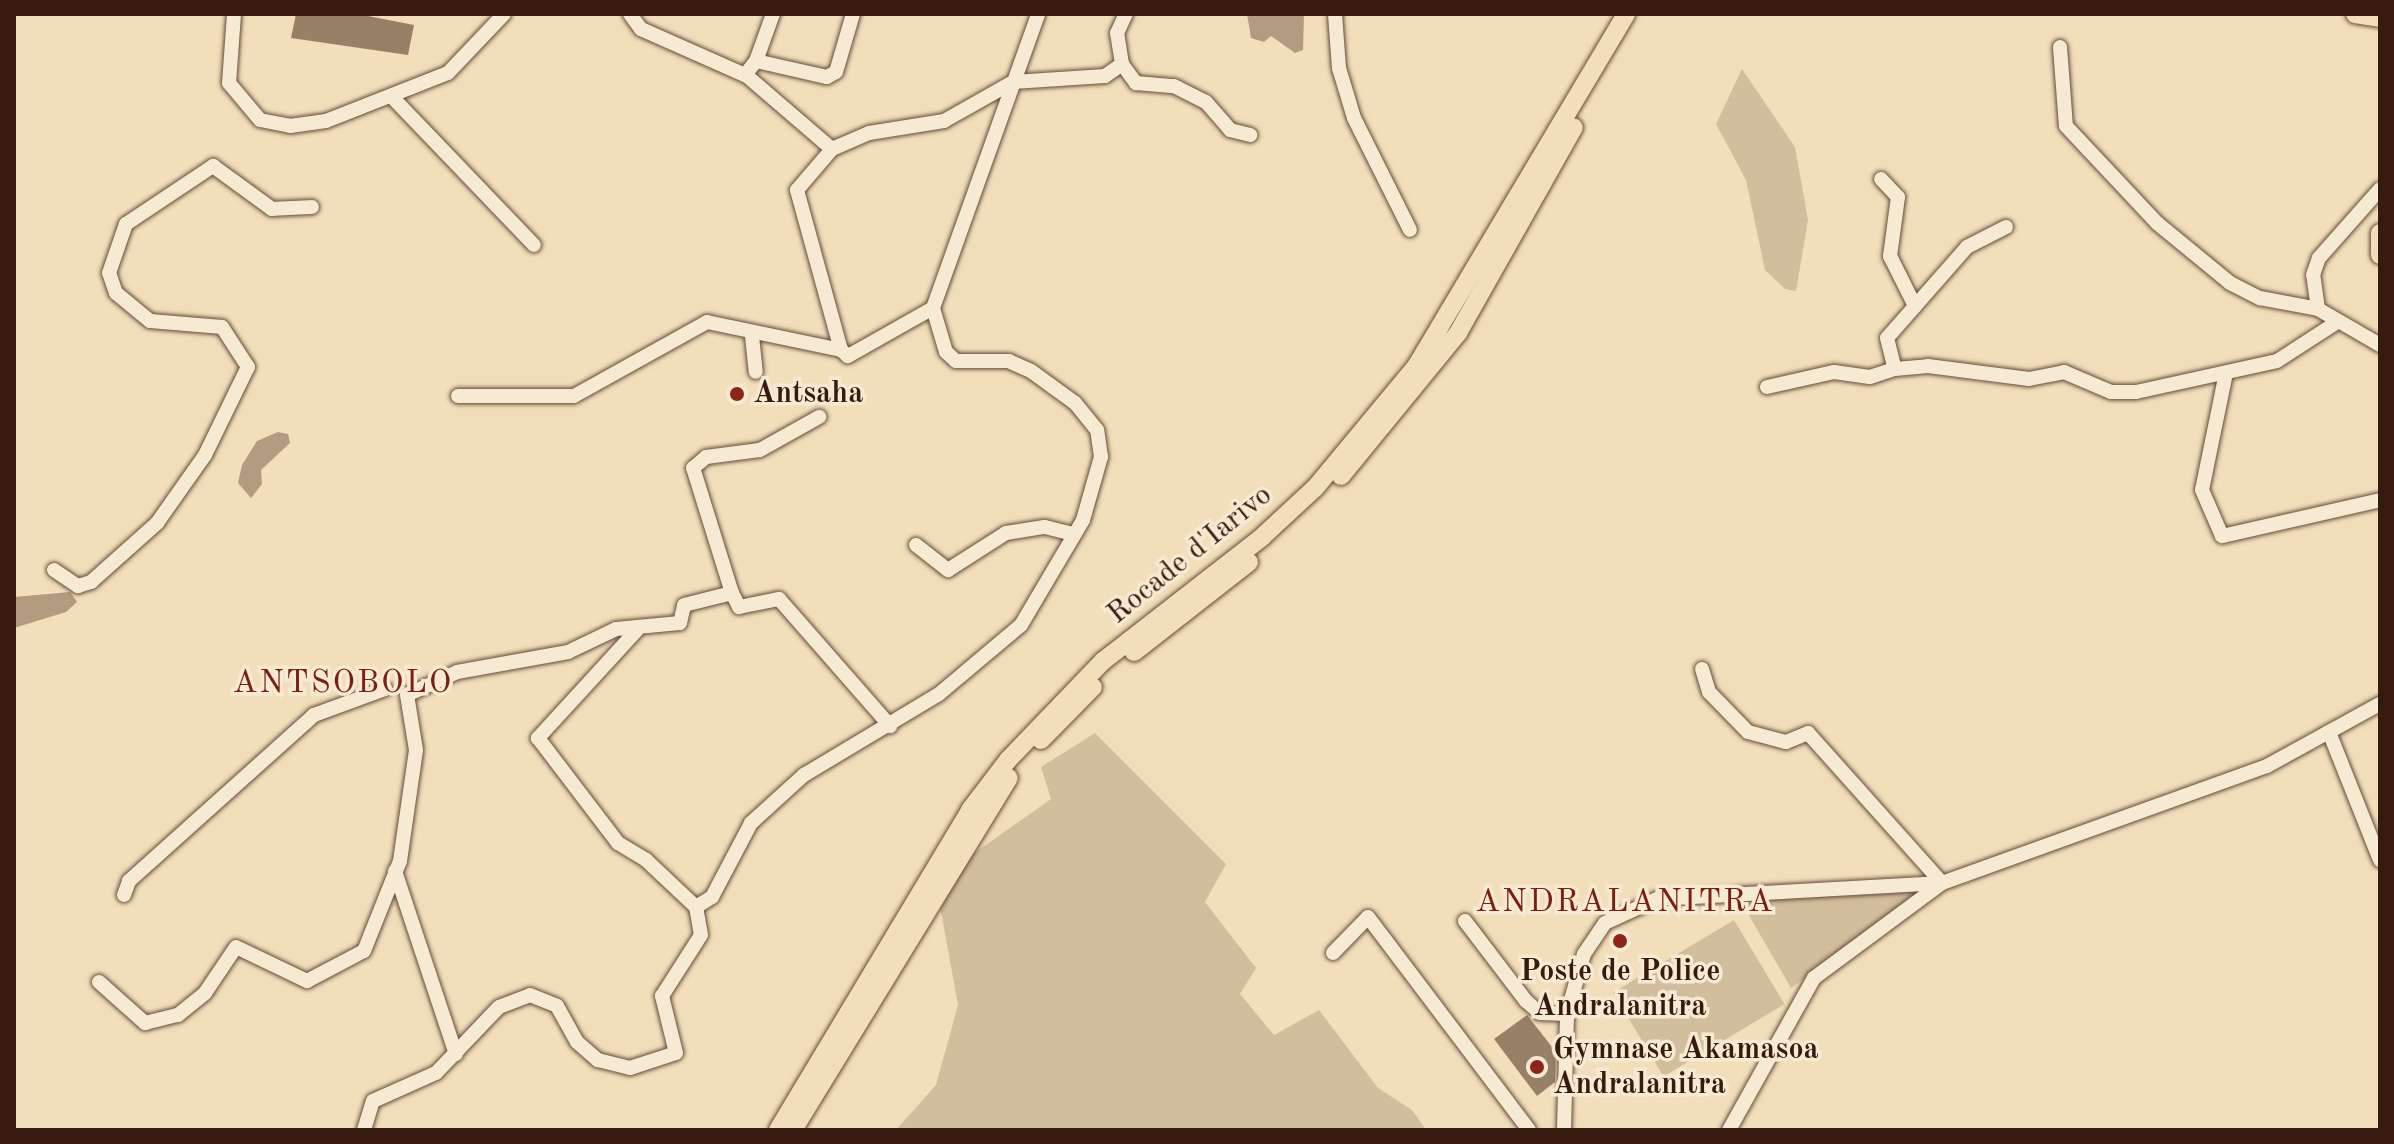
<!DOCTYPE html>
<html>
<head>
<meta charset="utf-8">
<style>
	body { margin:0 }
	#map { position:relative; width:2394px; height:1144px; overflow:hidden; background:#f2deba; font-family:"Old Standard TT",serif }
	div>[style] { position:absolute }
	.green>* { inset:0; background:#d2bd9d; transform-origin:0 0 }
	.water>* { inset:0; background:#b29b7f }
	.building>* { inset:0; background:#988067 }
	.roads { filter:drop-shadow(0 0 2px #654b38) drop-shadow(0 0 2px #654b38) }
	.minor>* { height:14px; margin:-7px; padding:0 7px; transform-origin:7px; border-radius:7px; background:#f7ead2 }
	.major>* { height:18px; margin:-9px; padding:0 9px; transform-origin:9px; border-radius:9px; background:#f2deba }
	.dots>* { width:22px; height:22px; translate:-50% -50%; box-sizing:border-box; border:4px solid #f7ead2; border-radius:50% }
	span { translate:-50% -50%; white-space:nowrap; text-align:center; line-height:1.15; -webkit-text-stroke:7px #f7ead2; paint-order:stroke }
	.poi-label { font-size:30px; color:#361a0d; font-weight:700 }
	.left { translate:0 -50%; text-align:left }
	.street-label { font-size:30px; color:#361a0d }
	.neighbourhood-label { font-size:32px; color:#7a1f14; letter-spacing:2px }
	.frame { position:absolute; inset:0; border:16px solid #361a0d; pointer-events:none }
</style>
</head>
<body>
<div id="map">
	<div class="green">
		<i style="clip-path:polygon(1742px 69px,1795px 147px,1808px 220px,1796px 291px,1785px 289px,1765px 270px,1746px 180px,1716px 124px)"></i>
		<i style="clip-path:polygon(1095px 733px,1226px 864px,1205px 902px,1256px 968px,1240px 994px,1274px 1035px,1319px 1010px,1378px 1088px,1412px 1110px,1426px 1130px,896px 1130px,936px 1085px,958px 1005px,940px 906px,970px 856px,1051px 799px,1041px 767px)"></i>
		<i style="clip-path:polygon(1912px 885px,1917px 893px,1791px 988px,1736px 893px)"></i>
		<i style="left:1734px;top:920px;width:98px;height:141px;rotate:59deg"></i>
	</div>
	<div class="water">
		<i style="clip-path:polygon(1247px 14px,1304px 14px,1303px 50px,1295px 53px,1271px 36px,1264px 42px,1251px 38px)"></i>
		<i style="clip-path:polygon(278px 432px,288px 434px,290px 443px,261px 470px,262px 484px,251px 498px,238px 483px,242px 465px,257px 441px)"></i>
		<i style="clip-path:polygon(70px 592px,77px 602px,66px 612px,14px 628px,14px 597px)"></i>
	</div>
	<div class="building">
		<i style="clip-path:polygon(296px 14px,358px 14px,414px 25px,408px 55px,291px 38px)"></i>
		<i style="clip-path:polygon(1527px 1015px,1556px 1052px,1555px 1082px,1537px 1096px,1494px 1039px)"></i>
	</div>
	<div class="roads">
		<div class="minor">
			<i style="left:234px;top:14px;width:69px;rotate:94.1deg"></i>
			<i style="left:229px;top:83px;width:48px;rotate:50deg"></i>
			<i style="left:260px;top:120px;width:31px;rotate:11deg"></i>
			<i style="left:290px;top:126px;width:36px;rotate:-8deg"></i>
			<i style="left:326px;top:121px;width:131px;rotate:-21.5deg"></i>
			<i style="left:448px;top:73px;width:81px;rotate:-46.5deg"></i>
			<i style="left:630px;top:14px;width:19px;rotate:54deg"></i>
			<i style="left:641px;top:29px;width:116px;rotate:23.9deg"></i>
			<i style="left:747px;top:76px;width:112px;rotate:40.7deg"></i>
			<i style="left:1335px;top:14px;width:54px;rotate:85.8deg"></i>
			<i style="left:1339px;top:68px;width:52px;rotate:73.3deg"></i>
			<i style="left:1354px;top:118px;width:125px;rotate:63.4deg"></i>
			<i style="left:2060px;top:47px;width:79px;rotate:85.7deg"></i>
			<i style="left:2066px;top:126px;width:133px;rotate:46.8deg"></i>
			<i style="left:2157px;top:223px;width:94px;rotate:39.4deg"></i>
			<i style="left:2230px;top:283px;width:34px;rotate:27deg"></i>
			<i style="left:2260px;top:298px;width:59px;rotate:10.7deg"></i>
			<i style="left:2318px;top:309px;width:72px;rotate:30.1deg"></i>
			<i style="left:756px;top:61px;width:50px;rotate:-70.1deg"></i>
			<i style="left:1122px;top:64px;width:24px;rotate:54deg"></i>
			<i style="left:1136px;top:83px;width:38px;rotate:5deg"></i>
			<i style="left:1174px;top:86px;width:36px;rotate:27deg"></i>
			<i style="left:1206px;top:102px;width:37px;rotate:49deg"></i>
			<i style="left:1230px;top:130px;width:21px;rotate:14deg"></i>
			<i style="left:745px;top:75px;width:18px;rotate:-52deg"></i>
			<i style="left:756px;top:61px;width:73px;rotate:12.7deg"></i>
			<i style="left:827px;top:77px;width:10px;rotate:-29deg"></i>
			<i style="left:836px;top:72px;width:60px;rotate:-73.7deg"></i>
			<i style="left:392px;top:97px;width:205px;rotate:46.2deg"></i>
			<i style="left:1881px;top:179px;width:25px;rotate:47deg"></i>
			<i style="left:1898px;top:197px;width:60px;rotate:97.7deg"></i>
			<i style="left:1890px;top:256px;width:56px;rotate:63.4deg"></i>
			<i style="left:2006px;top:227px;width:44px;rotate:152.9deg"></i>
			<i style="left:1967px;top:247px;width:121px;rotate:131.3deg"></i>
			<i style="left:1887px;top:338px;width:32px;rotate:76deg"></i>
			<i style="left:1895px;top:369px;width:33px;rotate:-5deg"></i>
			<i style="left:1928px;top:366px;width:102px;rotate:7.3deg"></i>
			<i style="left:2029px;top:379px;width:36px;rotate:-11deg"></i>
			<i style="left:2064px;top:372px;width:51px;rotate:23.1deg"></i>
			<i style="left:2111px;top:392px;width:25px"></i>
			<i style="left:2136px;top:392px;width:144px;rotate:-12.4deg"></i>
			<i style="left:2277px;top:361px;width:72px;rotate:-33deg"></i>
			<i style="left:933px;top:308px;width:312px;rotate:-70.3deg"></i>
			<i style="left:2318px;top:309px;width:34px;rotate:-98deg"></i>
			<i style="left:2313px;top:275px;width:18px;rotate:-71deg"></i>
			<i style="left:2319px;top:258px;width:92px;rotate:-48.5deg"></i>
			<i style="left:752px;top:336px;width:36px;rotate:84deg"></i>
			<i style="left:2226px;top:373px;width:119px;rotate:101.6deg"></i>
			<i style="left:2202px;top:490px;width:50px;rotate:66.5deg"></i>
			<i style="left:2222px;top:536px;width:162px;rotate:-12.8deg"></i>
			<i style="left:1767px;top:387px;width:69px;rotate:-12.6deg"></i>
			<i style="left:1834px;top:372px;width:36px;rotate:8deg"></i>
			<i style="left:1870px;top:377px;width:26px;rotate:-18deg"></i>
			<i style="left:458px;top:396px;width:116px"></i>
			<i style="left:574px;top:396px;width:152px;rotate:-29.1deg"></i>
			<i style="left:707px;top:322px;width:137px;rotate:11.8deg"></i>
			<i style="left:916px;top:545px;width:41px;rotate:38deg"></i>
			<i style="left:948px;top:570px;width:69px;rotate:-32.5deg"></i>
			<i style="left:1006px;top:533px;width:39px;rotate:-9deg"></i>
			<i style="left:1045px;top:527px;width:30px;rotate:14deg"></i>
			<i style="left:54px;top:570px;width:29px;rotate:34deg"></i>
			<i style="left:78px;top:586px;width:14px;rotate:-17deg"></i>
			<i style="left:91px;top:582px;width:89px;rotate:-41.8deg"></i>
			<i style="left:157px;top:523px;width:83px;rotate:-54.8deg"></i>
			<i style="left:205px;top:455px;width:98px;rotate:-64deg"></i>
			<i style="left:248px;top:367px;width:48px;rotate:-123deg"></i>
			<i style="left:222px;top:327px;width:72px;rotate:-175.2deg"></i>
			<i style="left:150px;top:321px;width:44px;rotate:-140.5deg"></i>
			<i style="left:116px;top:293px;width:21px;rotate:-109deg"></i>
			<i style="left:109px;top:273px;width:52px;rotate:-70.9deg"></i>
			<i style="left:126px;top:224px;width:105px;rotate:-33.7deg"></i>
			<i style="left:213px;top:166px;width:73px;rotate:36.1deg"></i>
			<i style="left:272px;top:209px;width:40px;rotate:-2.9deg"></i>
			<i style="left:732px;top:593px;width:131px;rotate:-107.3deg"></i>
			<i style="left:693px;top:468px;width:17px;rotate:-40deg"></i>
			<i style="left:706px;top:457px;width:54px;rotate:-7.4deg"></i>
			<i style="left:760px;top:450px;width:68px;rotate:-29.2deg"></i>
			<i style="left:637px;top:630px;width:147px;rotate:132.5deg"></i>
			<i style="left:538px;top:738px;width:132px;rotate:52.7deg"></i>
			<i style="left:618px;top:843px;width:33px;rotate:31deg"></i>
			<i style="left:646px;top:860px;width:69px;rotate:43.2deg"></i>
			<i style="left:1702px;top:669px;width:24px;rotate:73deg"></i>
			<i style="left:1709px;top:692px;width:56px;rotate:45.7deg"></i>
			<i style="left:1748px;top:732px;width:39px;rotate:15deg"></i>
			<i style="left:1786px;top:742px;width:24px;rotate:-22deg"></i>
			<i style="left:1808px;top:733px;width:201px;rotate:48.2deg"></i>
			<i style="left:2329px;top:732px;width:138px;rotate:68.3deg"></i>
			<i style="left:395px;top:871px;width:193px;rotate:71.6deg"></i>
			<i style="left:124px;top:895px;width:15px;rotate:-70deg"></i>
			<i style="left:129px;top:881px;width:249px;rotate:-41.9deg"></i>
			<i style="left:314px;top:715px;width:76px;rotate:-20.1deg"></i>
			<i style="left:1465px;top:921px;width:101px;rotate:52.7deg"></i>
			<i style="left:1526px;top:1001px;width:18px;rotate:41deg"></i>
			<i style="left:1540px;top:1013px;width:27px;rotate:2deg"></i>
			<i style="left:1333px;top:953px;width:50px;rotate:-45.8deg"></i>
			<i style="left:1368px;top:917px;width:267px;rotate:52.9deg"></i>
			<i style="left:99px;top:982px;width:62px;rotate:41.7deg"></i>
			<i style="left:145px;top:1023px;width:34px;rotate:-14deg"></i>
			<i style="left:178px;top:1015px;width:35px;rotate:-39deg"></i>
			<i style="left:205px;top:993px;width:55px;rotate:-56deg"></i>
			<i style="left:236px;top:947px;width:79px;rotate:25.6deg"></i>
			<i style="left:307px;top:981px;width:64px;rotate:-27.8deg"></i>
			<i style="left:364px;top:951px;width:97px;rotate:-68.2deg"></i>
			<i style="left:400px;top:861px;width:112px;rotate:-81.8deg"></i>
			<i style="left:416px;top:750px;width:56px;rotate:-99.3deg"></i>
			<i style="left:407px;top:695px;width:55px;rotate:-24.7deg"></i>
			<i style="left:457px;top:672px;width:113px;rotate:-10.2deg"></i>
			<i style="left:568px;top:652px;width:53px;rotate:-25.6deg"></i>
			<i style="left:616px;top:629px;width:64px;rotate:-5.4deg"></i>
			<i style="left:680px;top:623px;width:18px;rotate:-77deg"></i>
			<i style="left:684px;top:605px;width:49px;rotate:-14deg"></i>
			<i style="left:732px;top:593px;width:16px;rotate:63deg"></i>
			<i style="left:739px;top:607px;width:41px;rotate:-11.3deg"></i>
			<i style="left:779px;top:599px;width:169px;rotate:48.8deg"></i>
			<i style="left:364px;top:1130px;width:30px;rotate:-73deg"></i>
			<i style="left:373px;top:1101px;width:69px;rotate:-24deg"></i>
			<i style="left:436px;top:1073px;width:91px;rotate:-46.3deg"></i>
			<i style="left:499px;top:1007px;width:33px;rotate:-21deg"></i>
			<i style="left:530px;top:995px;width:29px;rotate:22deg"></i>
			<i style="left:557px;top:1006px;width:41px;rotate:60.9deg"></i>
			<i style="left:577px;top:1042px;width:28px;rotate:41deg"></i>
			<i style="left:598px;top:1060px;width:33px;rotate:14deg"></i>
			<i style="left:630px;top:1068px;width:48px;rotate:-18.1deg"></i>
			<i style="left:676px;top:1053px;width:59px;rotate:-103.8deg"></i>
			<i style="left:662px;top:996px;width:72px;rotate:-57.4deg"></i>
			<i style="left:701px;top:935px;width:28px;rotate:-100deg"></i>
			<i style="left:696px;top:907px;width:19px;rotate:-32deg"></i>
			<i style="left:712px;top:897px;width:84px;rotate:-62.2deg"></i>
			<i style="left:751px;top:823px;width:72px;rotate:-42.2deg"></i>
			<i style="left:804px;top:775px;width:157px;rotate:-31deg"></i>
			<i style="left:939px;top:694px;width:107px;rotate:-40.1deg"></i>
			<i style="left:1021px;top:625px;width:122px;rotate:-59.4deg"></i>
			<i style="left:1083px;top:520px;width:66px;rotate:-74.1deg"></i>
			<i style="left:1101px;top:457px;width:27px;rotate:-98deg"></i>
			<i style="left:1097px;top:430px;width:35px;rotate:-129deg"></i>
			<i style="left:1075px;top:403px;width:54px;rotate:-144deg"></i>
			<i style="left:1031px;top:371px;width:24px;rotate:-156deg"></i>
			<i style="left:1009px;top:361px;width:53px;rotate:180deg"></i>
			<i style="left:956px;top:361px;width:13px;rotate:-138deg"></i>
			<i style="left:946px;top:352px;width:46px;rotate:-106.5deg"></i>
			<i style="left:933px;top:308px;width:98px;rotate:150.5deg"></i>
			<i style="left:848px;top:356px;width:9px;rotate:-139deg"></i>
			<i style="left:841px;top:350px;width:166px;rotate:-105.4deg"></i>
			<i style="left:797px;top:190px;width:54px;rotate:-49.5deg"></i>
			<i style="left:832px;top:149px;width:40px;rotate:-23.4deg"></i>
			<i style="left:869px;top:133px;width:76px;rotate:-9.1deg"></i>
			<i style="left:944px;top:121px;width:79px;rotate:-29.5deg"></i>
			<i style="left:1013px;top:82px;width:92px;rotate:-3.7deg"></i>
			<i style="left:1105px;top:76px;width:21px;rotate:-35deg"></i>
			<i style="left:1122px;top:64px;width:31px;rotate:-99deg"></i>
			<i style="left:1117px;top:33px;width:21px;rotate:-65deg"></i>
			<i style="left:1564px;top:1130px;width:116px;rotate:-88.5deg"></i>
			<i style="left:1567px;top:1014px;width:62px;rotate:-74.2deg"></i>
			<i style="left:1584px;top:954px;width:37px;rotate:-56deg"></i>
			<i style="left:1605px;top:923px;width:57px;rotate:-24.8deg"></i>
			<i style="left:1657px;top:899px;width:285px;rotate:-3.2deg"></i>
			<i style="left:1729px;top:1130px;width:174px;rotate:-60.8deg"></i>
			<i style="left:1814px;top:978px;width:159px;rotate:-36.6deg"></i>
			<i style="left:1942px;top:883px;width:345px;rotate:-19.8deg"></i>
			<i style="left:2267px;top:766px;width:129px;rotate:-28.8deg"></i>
		</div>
		<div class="major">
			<i style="left:2355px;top:14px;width:25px;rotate:9deg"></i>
			<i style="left:2380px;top:233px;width:22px;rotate:90deg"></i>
			<i style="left:1341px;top:476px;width:185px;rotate:-50.7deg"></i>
			<i style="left:1458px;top:333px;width:236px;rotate:-60.6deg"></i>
			<i style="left:1134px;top:652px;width:146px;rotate:-38deg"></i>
			<i style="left:1041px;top:740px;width:74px;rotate:-45.5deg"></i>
			<i style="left:778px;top:1130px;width:373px;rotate:-59deg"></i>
			<i style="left:970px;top:810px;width:63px;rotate:-52.8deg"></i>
			<i style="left:1008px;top:760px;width:137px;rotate:-46.2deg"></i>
			<i style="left:1103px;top:661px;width:202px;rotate:-37.9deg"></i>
			<i style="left:1262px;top:537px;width:72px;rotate:-42.8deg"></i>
			<i style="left:1315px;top:488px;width:160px;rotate:-50.3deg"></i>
			<i style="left:1417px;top:365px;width:409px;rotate:-59.2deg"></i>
			<i style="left:793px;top:1130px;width:413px;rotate:-58.5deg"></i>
		</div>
	</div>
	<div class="dots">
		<i style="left:737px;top:394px;background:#8f2418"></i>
		<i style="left:1620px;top:941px;background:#8f2418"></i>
		<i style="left:1537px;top:1067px;background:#8f2418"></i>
	</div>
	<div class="poi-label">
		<span class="left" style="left:753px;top:394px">Antsaha</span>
		<span style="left:1620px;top:989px">Poste de Police<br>Andralanitra</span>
		<span class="left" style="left:1553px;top:1067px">Gymnase Akamasoa<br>Andralanitra</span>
	</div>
	<div class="street-label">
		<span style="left:1190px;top:555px;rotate:-39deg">Rocade d'Iarivo</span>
	</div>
	<div class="neighbourhood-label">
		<span style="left:343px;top:684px">ANTSOBOLO</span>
		<span style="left:1625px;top:903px">ANDRALANITRA</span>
	</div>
	<div class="frame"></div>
</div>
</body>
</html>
